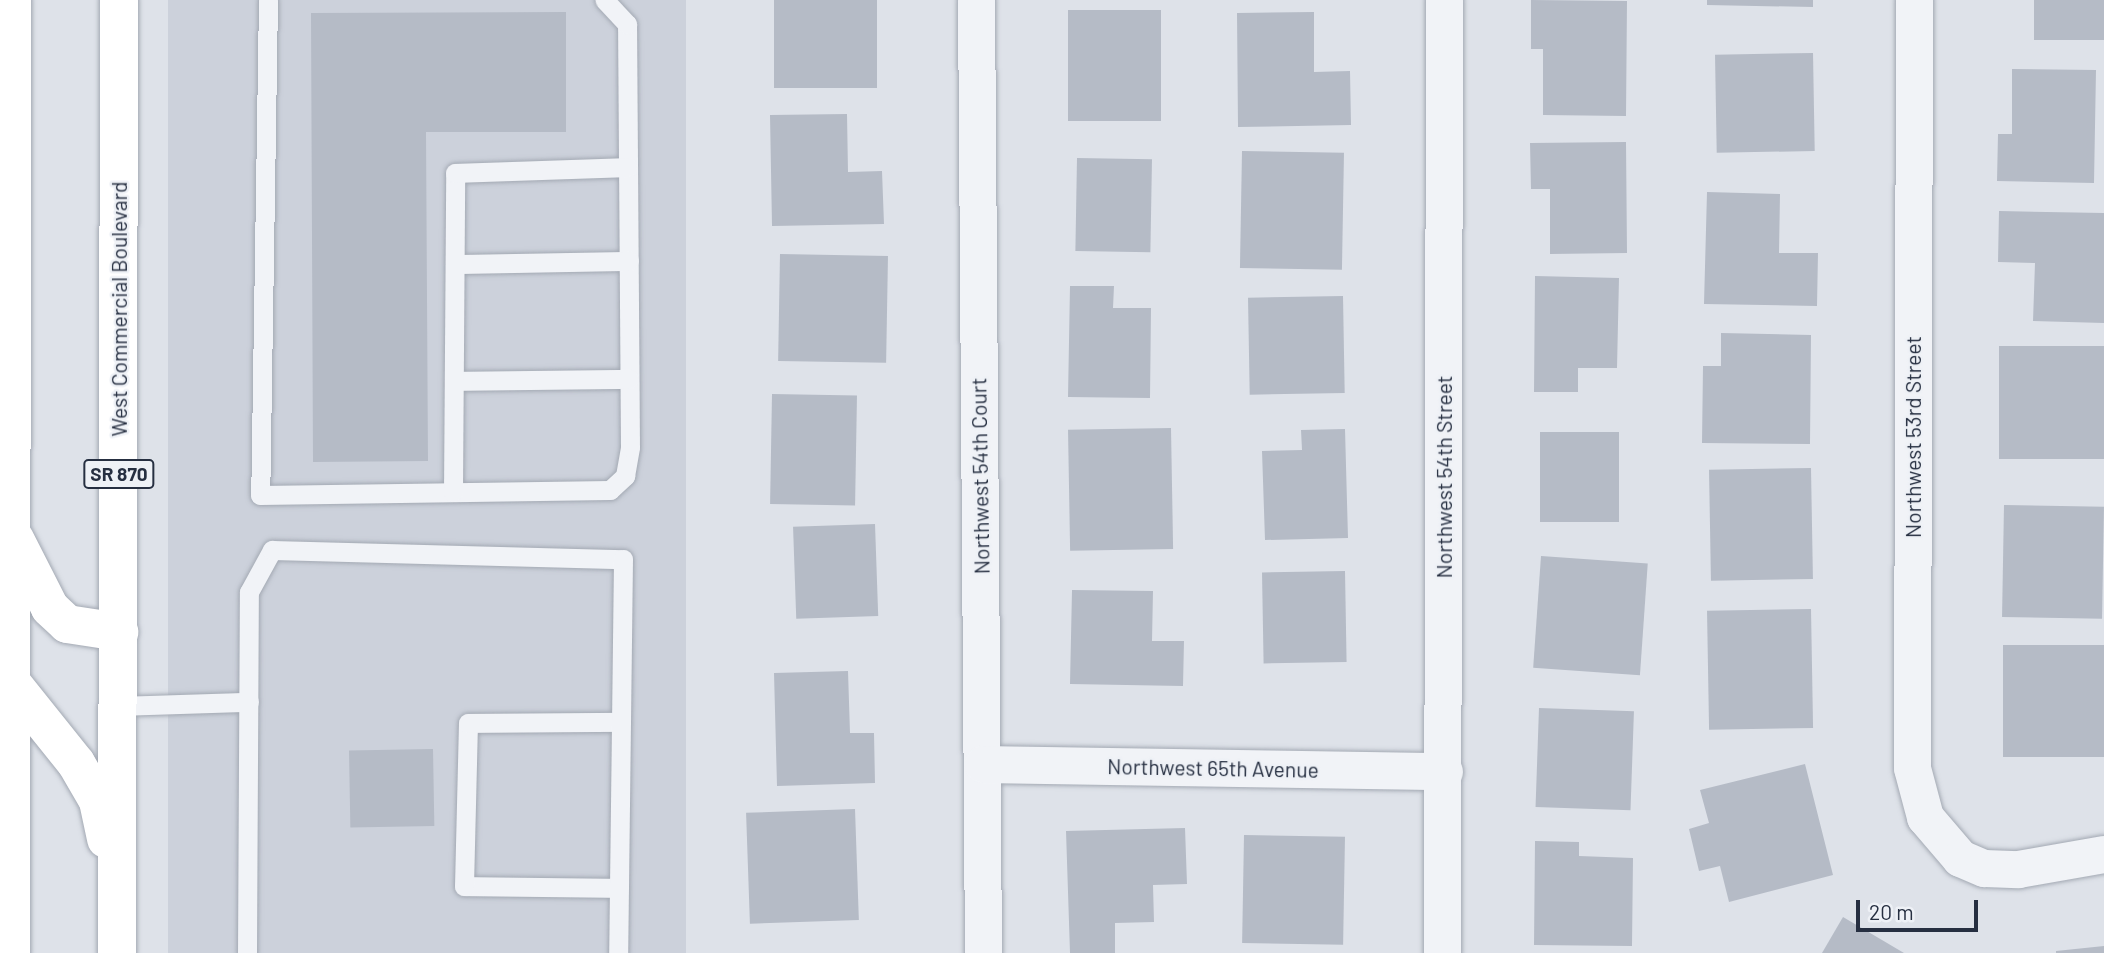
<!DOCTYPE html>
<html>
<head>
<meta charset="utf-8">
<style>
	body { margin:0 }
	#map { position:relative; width:2104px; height:953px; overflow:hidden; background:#dee2e9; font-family:Barlow,sans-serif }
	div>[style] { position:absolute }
	.built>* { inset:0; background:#ccd1db; transform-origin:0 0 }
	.building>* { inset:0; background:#b5bbc6; transform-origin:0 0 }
	.roads { filter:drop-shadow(0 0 2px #a3a9b3) drop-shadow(0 0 2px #a3a9b3) }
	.lane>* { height:19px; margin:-9.5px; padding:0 9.5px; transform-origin:9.5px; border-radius:9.5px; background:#f1f3f7 }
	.street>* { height:37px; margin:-18.5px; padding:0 18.5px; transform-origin:18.5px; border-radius:18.5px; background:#f1f3f7 }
	.highway>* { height:38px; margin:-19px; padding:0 19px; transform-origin:19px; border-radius:19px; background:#fff }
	span { translate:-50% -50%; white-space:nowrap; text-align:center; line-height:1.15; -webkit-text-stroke:5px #eef1f6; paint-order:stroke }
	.shield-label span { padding:2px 5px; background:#eef1f6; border:2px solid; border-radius:5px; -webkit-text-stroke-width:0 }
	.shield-label { font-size:19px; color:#262f41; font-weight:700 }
	.street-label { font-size:21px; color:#262f41 }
	.scale { position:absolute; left:1856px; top:900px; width:122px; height:32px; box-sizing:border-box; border:4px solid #262f41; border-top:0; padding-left:9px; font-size:21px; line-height:24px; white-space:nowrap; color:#262f41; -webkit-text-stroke:5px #eef1f6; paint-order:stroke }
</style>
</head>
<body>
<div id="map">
	<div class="built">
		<i style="left:168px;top:0;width:518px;height:953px"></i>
	</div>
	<div class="building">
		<i style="left:774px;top:0;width:103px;height:88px"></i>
		<i style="clip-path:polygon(1531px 0,1627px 1px,1626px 116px,1543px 115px,1543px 49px,1531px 49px)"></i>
		<i style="clip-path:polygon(1707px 0,1813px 0,1813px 7px,1707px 5px)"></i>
		<i style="left:2034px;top:0;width:70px;height:40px"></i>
		<i style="left:1068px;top:10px;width:93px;height:111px"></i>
		<i style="clip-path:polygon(566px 12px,566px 132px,426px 132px,428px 461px,313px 462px,311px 13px)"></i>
		<i style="clip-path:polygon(1314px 12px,1314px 72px,1350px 71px,1351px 125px,1238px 127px,1237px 13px)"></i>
		<i style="left:1813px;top:53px;width:98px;height:98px;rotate:89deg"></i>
		<i style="clip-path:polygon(2012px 69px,2096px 70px,2094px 183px,1997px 181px,1998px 134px,2012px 134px)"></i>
		<i style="clip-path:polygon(847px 114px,848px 172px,882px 171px,884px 224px,772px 226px,770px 115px)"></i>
		<i style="clip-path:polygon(1626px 142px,1627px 253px,1550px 254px,1550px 189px,1531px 189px,1530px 143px)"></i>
		<i style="left:1242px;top:151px;width:102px;height:117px;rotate:1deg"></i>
		<i style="left:1077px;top:158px;width:75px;height:93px;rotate:1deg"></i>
		<i style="clip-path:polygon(1707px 192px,1780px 194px,1779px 253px,1818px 253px,1817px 306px,1704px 304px)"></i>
		<i style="clip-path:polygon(1999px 211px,2104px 213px,2104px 323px,2033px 321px,2035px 263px,1998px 262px)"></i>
		<i style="left:780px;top:254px;width:108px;height:107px;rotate:1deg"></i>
		<i style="clip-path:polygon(1535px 276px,1619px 278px,1617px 368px,1578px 368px,1578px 392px,1534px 392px)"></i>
		<i style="clip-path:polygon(1070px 286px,1114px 286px,1113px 308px,1151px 308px,1150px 398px,1068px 397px)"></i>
		<i style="left:1343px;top:296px;width:97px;height:95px;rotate:89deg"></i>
		<i style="clip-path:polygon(1721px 333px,1811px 335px,1810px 444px,1702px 443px,1703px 366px,1721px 366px)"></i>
		<i style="left:2104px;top:346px;width:113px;height:105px;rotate:90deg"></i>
		<i style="left:772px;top:394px;width:85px;height:110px;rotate:1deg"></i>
		<i style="left:1171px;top:428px;width:121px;height:103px;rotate:89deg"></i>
		<i style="clip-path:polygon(1345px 429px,1348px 538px,1265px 540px,1262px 451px,1302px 450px,1301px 430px)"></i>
		<i style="left:1540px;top:432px;width:79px;height:90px"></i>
		<i style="left:1811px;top:468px;width:111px;height:102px;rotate:89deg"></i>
		<i style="left:2004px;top:505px;width:100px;height:112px;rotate:1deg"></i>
		<i style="left:875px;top:524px;width:92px;height:82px;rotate:88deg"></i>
		<i style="left:1541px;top:556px;width:107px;height:112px;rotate:4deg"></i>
		<i style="left:1345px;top:571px;width:91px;height:83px;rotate:89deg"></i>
		<i style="clip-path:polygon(1072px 590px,1153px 591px,1152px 641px,1184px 641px,1183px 686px,1070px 684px)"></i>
		<i style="left:1811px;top:609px;width:119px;height:104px;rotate:89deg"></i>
		<i style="left:2104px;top:645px;width:112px;height:101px;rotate:90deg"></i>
		<i style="clip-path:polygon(848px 671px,850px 733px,874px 733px,875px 783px,777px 786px,774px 673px)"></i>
		<i style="left:1539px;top:708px;width:95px;height:99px;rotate:2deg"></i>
		<i style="left:433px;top:749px;width:77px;height:84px;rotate:89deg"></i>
		<i style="clip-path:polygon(1805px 764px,1833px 875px,1729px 902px,1720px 866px,1699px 871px,1689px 829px,1709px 823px,1700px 790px)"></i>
		<i style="left:855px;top:809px;width:111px;height:109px;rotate:88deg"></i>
		<i style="clip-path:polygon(1185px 828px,1187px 884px,1153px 885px,1154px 922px,1115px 923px,1115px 953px,1070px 953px,1066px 831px)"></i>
		<i style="left:1244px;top:835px;width:101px;height:108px;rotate:1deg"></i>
		<i style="clip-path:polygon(1535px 841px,1579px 842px,1579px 856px,1633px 858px,1632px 946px,1534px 945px)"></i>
		<i style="clip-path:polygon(1843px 917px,1904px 953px,1822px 953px)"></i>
		<i style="clip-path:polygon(2104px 946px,2104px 953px,2056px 953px,2056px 951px)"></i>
	</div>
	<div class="roads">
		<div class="lane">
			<i style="left:268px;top:0;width:495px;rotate:90.9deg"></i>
			<i style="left:260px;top:495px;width:350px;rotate:-0.8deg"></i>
			<i style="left:610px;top:490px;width:21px;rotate:-43deg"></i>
			<i style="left:625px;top:476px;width:29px;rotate:-80deg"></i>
			<i style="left:630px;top:447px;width:423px;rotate:-90.4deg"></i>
			<i style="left:627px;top:24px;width:33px;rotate:-133deg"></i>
			<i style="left:455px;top:264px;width:174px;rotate:-1deg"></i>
			<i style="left:454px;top:381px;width:175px;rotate:-0.7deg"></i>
			<i style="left:453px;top:492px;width:319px;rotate:-89.6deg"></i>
			<i style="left:455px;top:173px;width:173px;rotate:-2deg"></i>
			<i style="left:119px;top:706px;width:130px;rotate:-1.8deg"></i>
			<i style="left:619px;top:888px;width:155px;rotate:-179.3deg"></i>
			<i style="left:464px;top:886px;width:163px;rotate:-88.6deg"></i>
			<i style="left:468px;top:723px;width:153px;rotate:-0.4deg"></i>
			<i style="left:247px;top:953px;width:361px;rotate:-89.7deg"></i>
			<i style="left:249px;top:592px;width:48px;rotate:-61.3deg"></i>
			<i style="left:272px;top:550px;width:351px;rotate:1.5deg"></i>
			<i style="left:623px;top:559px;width:394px;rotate:90.7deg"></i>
		</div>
		<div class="street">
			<i style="left:976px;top:0;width:953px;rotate:89.58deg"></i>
			<i style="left:1914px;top:0;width:768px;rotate:90.15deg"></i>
			<i style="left:1912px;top:768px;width:51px;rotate:75.1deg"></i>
			<i style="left:1925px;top:817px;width:54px;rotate:49.5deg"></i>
			<i style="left:1960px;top:858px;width:26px;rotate:23deg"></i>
			<i style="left:1984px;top:868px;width:34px;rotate:2deg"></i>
			<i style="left:2018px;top:869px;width:87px;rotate:-9.9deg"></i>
			<i style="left:983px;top:764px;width:461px;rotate:0.9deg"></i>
			<i style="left:1442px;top:953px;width:953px;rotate:-89.88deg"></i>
		</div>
		<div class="highway">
			<i style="left:15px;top:539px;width:77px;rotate:63.1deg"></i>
			<i style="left:50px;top:608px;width:23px;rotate:43deg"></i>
			<i style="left:67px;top:624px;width:53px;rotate:8.7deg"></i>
			<i style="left:11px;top:682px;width:104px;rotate:51.3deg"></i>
			<i style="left:76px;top:763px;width:44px;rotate:59.9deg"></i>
			<i style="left:98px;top:801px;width:39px;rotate:78deg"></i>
			<i style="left:11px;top:953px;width:953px;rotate:-89.94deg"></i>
			<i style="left:117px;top:953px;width:953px;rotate:-89.88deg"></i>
		</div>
	</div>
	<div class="shield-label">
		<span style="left:119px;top:474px">SR 870</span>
	</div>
	<div class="street-label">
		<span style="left:119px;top:309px;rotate:-90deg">West Commercial Boulevard</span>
		<span style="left:1913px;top:437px;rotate:-90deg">Northwest 53rd Street</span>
		<span style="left:980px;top:476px;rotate:-91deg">Northwest 54th Court</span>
		<span style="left:1444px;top:477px;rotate:-90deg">Northwest 54th Street</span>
		<span style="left:1213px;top:768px;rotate:1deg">Northwest 65th Avenue</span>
	</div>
	<div class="scale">20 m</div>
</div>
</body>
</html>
